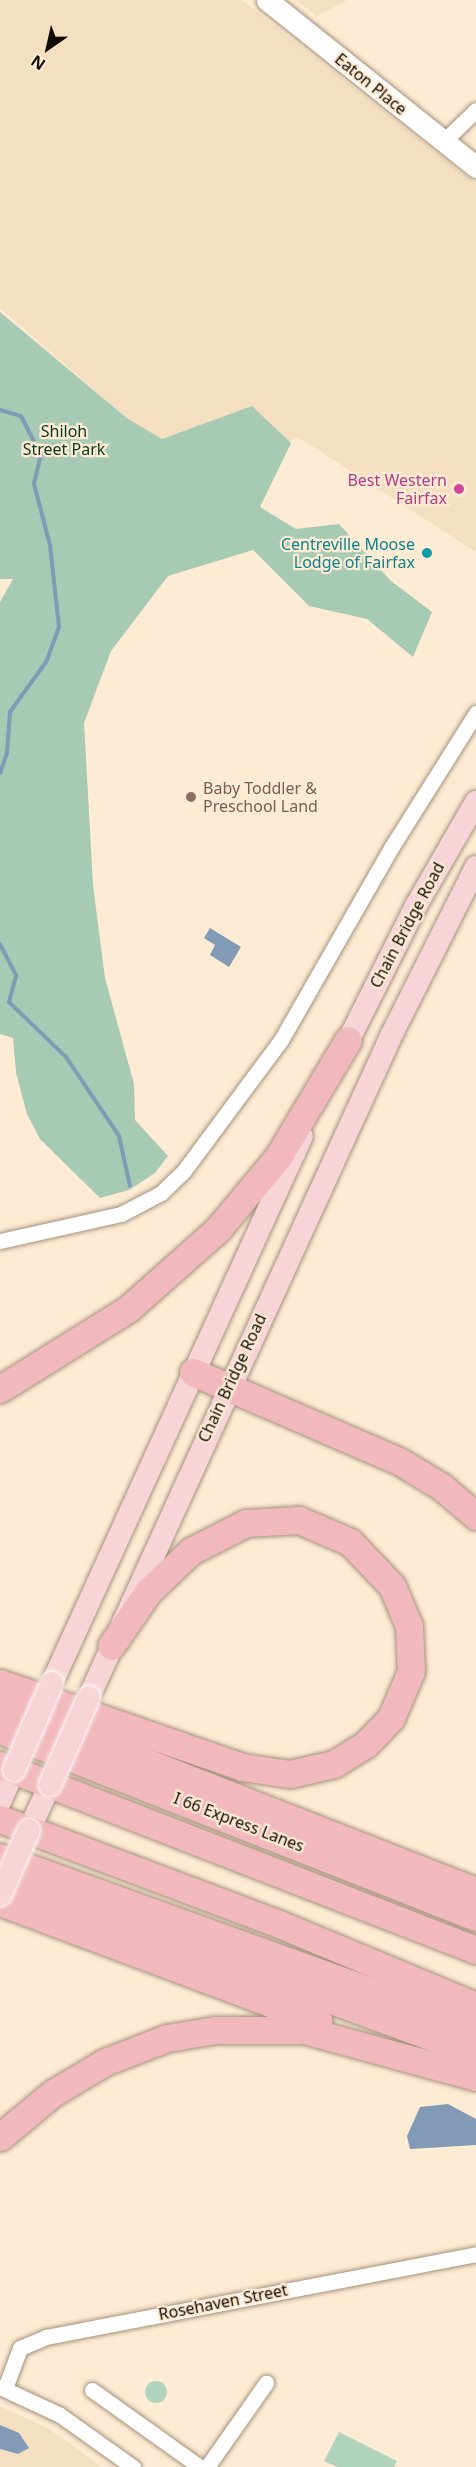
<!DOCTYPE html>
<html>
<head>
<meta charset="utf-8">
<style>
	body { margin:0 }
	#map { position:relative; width:476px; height:2467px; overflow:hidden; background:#feebd3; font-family:"Noto Sans",sans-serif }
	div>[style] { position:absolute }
	.built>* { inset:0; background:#f5dfc1 }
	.green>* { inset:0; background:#b0d3be }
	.round { border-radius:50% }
	.forest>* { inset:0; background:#a6cab4 }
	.water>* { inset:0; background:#819ab5 }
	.stream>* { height:4px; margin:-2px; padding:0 2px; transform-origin:2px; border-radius:2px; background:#819ab5 }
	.roads { filter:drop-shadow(0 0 2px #a3927c) drop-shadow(0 0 2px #a3927c) }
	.street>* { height:15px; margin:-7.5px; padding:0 7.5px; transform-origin:7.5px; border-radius:7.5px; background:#fff }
	.secondary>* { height:21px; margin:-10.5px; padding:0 10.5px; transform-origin:10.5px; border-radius:10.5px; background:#fff }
	.primary>* { height:22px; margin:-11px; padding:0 11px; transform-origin:11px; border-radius:11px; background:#f7d4d7 }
	.highway>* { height:27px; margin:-13.5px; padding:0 13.5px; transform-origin:13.5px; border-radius:13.5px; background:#f1b8bd }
	.bridges { filter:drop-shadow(0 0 2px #fff) drop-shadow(0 0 2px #fff) }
	.primary-bridge>* { height:22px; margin:-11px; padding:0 11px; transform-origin:11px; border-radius:11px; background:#f7d4d7 }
	.dots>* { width:16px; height:16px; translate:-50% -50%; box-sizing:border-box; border:3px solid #feebd3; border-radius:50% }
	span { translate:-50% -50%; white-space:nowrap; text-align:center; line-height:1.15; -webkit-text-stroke:4.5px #feebd3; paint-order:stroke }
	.street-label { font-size:16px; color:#100a04 }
	.park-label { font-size:16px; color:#063721 }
	.hotel-label { font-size:16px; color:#b23c85 }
	.right { translate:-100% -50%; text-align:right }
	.culture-label { font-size:16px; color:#0d838f }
	.education-label { font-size:16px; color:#785e54 }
	.left { translate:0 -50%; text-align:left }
	.north { position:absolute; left:18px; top:18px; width:60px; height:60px; -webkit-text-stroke:4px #feebd3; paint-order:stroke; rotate:214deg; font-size:16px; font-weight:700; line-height:24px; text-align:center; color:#100a04 }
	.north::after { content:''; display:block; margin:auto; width:21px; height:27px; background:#100a04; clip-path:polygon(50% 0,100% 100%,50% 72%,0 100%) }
</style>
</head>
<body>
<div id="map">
	<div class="built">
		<i style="clip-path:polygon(0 0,242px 0,476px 184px,476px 552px,298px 437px,205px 486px,0 308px)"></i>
		<i style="clip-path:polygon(296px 0,347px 0,317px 16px)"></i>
		<i style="clip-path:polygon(0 2406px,49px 2429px,102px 2467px,0 2467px)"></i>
	</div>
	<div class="green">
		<i class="round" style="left:145px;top:2381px;width:22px;height:22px"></i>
		<i style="clip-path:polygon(339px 2432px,397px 2461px,394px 2467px,337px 2467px,324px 2461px)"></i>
	</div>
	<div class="forest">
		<i style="clip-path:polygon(0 312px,128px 419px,162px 439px,252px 406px,291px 443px,260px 507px,296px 529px,339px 524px,391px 581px,432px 612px,413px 657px,367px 619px,309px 606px,253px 550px,168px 576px,111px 651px,84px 723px,93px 885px,105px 978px,134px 1084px,135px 1120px,168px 1156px,155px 1173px,129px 1190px,100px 1198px,40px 1139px,27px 1114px,16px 1073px,13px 1038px,0 1034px,0 602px,13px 579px,0 579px)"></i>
	</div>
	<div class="water">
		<i style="clip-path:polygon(210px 928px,241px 947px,229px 967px,210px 955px,215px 945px,204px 938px)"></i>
		<i style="clip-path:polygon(448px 2104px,476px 2119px,476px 2145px,410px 2149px,407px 2136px,420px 2107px)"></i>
		<i style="clip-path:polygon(0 2425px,19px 2433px,29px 2448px,18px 2454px,0 2449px)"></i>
	</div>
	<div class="stream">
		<i style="left:0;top:410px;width:22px;rotate:16deg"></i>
		<i style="left:21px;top:416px;width:44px;rotate:62.9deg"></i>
		<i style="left:41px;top:455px;width:30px;rotate:104deg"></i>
		<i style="left:34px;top:484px;width:63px;rotate:75.3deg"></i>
		<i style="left:50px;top:545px;width:82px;rotate:83.7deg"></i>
		<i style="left:59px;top:627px;width:37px;rotate:110deg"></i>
		<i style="left:46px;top:662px;width:62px;rotate:125.8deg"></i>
		<i style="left:10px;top:712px;width:41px;rotate:94.2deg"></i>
		<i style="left:7px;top:753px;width:21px;rotate:109deg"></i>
		<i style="left:0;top:944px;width:36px;rotate:63deg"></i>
		<i style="left:16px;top:976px;width:27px;rotate:105deg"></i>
		<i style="left:9px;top:1002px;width:79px;rotate:44deg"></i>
		<i style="left:66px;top:1057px;width:95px;rotate:56.1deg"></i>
		<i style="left:119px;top:1136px;width:51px;rotate:77.6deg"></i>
	</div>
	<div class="roads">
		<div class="street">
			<i style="left:443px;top:142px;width:46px;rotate:-44.1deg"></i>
			<i style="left:0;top:1241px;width:124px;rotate:-12.6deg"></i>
			<i style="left:121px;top:1214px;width:45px;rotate:-27.7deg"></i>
			<i style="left:161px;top:1193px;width:30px;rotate:-44deg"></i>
			<i style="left:183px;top:1172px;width:164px;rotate:-53.4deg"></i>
			<i style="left:281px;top:1040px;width:221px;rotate:-60.2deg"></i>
			<i style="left:391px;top:848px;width:160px;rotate:-57.8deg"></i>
			<i style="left:0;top:2387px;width:66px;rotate:25deg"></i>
			<i style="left:60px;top:2415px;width:90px;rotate:35.5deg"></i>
			<i style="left:5px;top:2388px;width:43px;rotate:-69.4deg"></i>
			<i style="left:20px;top:2348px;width:28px;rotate:-23deg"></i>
			<i style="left:46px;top:2337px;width:438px;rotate:-10.9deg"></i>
			<i style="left:92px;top:2390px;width:133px;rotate:35.5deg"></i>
			<i style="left:207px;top:2467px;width:103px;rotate:-54.9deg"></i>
		</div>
		<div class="secondary">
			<i style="left:267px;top:0;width:268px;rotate:38.6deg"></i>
		</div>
		<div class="primary">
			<i style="left:341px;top:1055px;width:169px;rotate:-63.3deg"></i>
			<i style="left:417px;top:904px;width:118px;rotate:-60deg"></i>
			<i style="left:52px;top:1683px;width:601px;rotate:-65.44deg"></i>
			<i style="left:89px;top:1697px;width:729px;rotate:-65.44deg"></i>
			<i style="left:392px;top:1034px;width:187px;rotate:-63.3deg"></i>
			<i style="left:0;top:1802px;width:35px;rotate:-66deg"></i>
			<i style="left:29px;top:1830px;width:50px;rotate:-65deg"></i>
		</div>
		<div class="highway">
			<i style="left:193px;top:1372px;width:224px;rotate:23.4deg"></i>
			<i style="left:399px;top:1461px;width:50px;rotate:31.2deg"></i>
			<i style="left:442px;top:1487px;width:45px;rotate:40.5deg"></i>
			<i style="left:0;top:1389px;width:151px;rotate:-32deg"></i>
			<i style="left:128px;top:1309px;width:120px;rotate:-41.6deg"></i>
			<i style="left:218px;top:1229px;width:94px;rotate:-50.2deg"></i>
			<i style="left:278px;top:1157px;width:136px;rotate:-59.1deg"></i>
			<i style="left:0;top:1683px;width:256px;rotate:19.1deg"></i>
			<i style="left:242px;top:1767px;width:49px;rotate:8.3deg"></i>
			<i style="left:290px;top:1774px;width:45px;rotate:-12.8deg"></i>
			<i style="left:334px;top:1764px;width:38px;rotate:-32deg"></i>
			<i style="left:366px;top:1744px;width:36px;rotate:-46deg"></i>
			<i style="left:391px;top:1718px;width:51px;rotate:-66.9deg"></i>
			<i style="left:411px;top:1671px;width:45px;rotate:-92.5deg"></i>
			<i style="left:409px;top:1626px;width:43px;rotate:-113deg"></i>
			<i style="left:392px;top:1586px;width:61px;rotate:-133.7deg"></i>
			<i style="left:350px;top:1542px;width:56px;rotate:-156.7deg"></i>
			<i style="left:299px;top:1520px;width:53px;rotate:176.8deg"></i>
			<i style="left:246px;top:1523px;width:62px;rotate:153deg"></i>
			<i style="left:191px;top:1551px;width:59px;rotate:136.4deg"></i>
			<i style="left:148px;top:1592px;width:65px;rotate:124.4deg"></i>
			<i style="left:0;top:1705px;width:511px;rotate:21.34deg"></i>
			<i style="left:0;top:1730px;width:511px;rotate:21.45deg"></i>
			<i style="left:0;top:1765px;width:511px;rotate:21.24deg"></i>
			<i style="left:0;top:1819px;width:290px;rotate:20.6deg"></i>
			<i style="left:272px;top:1921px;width:221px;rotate:22.6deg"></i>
			<i style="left:0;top:1857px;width:506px;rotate:19.87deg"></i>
			<i style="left:0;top:1879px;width:507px;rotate:20.08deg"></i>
			<i style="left:0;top:1902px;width:340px;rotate:20.5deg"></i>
			<i style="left:0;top:2137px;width:69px;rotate:-39.7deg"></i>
			<i style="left:53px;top:2093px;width:61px;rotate:-30.8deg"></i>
			<i style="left:105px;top:2062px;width:66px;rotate:-21.2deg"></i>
			<i style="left:167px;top:2038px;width:50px;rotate:-9.3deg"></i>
			<i style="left:216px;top:2030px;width:88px"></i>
			<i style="left:304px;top:2030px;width:178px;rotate:15.3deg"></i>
		</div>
	</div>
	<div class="bridges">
		<div class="primary-bridge">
			<i style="left:14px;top:1770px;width:95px;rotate:-66.4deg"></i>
			<i style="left:50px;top:1785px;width:96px;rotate:-66.1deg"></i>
			<i style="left:0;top:1895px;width:71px;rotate:-66deg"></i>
		</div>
	</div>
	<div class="dots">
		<i style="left:459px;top:489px;background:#d1479c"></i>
		<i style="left:427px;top:553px;background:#0f9aa8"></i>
		<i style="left:191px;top:797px;background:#8d6e63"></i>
	</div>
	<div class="street-label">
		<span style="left:371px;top:84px;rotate:39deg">Eaton Place</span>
		<span style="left:407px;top:925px;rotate:-62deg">Chain Bridge Road</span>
		<span style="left:232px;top:1378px;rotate:-65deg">Chain Bridge Road</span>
		<span style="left:239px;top:1822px;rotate:21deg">I 66 Express Lanes</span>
		<span style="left:223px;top:2302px;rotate:-11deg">Rosehaven Street</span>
	</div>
	<div class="park-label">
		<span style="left:64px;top:440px">Shiloh<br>Street Park</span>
	</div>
	<div class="hotel-label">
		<span class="right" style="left:447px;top:489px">Best Western<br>Fairfax</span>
	</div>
	<div class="culture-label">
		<span class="right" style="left:415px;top:553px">Centreville Moose<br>Lodge of Fairfax</span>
	</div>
	<div class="education-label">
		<span class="left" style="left:203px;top:797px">Baby Toddler &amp;<br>Preschool Land</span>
	</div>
	<div class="north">N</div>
</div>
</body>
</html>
